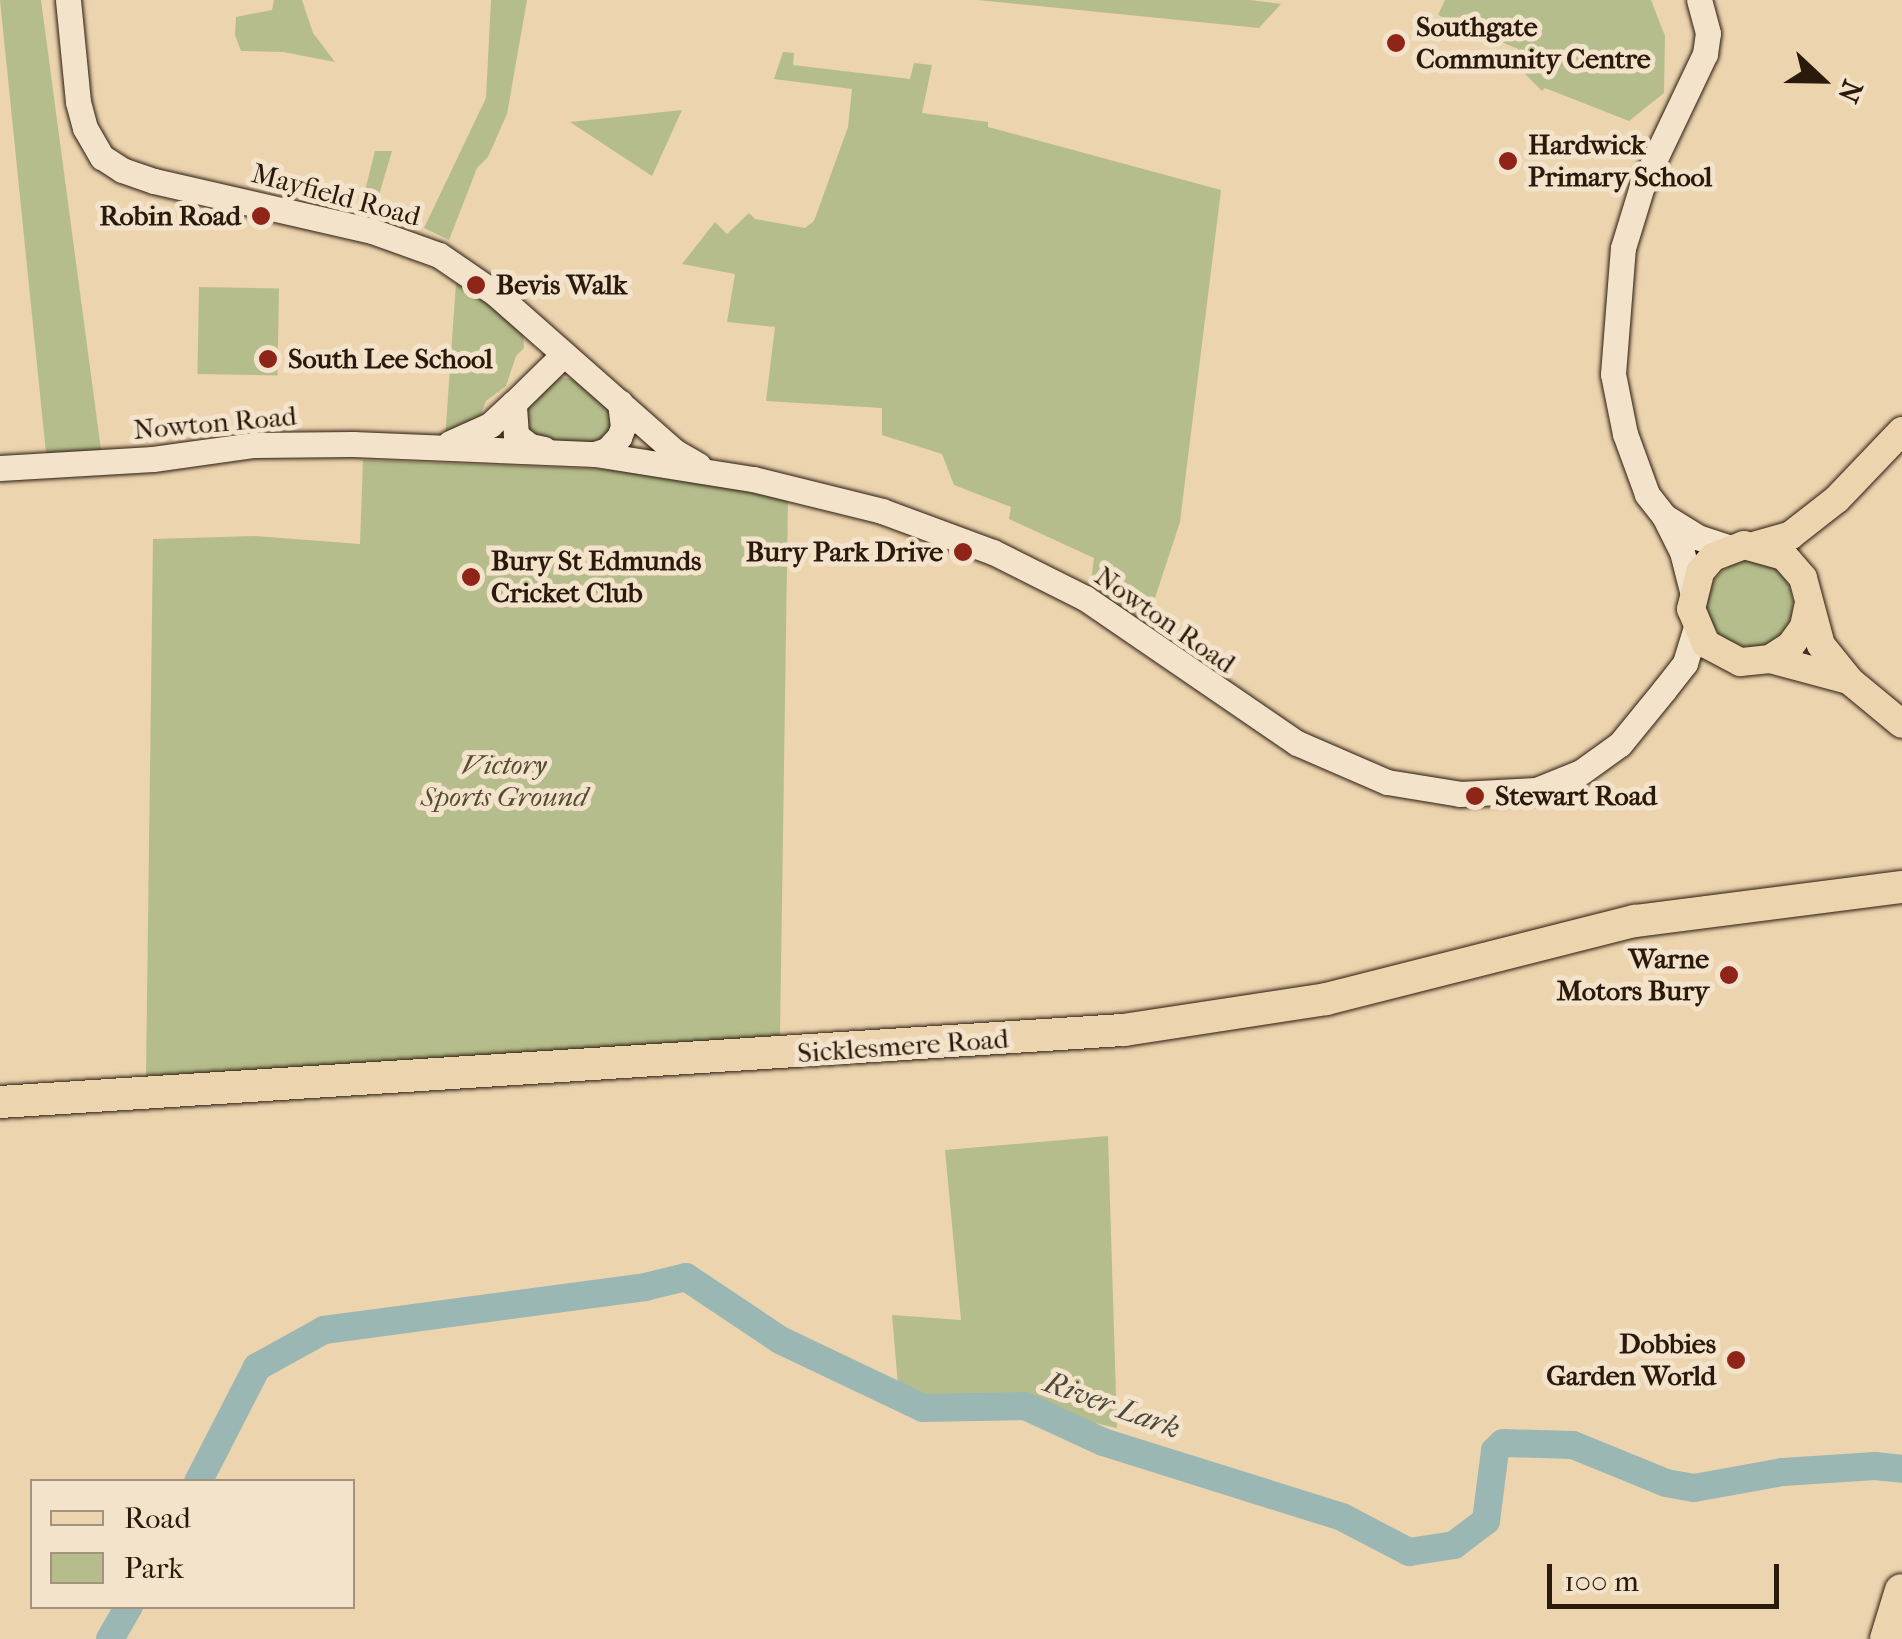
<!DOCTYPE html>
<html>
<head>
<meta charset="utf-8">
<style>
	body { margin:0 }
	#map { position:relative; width:1902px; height:1639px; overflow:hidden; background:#ecd4af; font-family:"IM FELL French Canon",serif }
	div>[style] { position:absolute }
	.green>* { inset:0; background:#b6bd8c; transform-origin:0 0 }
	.round { border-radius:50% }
	.river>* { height:28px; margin:-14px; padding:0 14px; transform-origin:14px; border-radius:14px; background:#9bb7b3 }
	.roads { filter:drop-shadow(0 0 2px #291a0c) drop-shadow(0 0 2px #291a0c) }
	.secondary>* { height:25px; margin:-12.5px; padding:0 12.5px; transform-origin:12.5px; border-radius:12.5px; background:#f3e3cb }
	.primary>* { height:28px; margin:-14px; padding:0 14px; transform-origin:14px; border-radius:14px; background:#ecd4af }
	.highway>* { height:32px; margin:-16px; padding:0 16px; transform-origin:16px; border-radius:16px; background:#ecd4af }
	.dots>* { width:28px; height:28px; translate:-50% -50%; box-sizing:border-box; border:5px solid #f3e3cb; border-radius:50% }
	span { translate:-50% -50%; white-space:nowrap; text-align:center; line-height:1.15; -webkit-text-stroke:10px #f3e3cb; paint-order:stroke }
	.poi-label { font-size:28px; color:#291a0c; font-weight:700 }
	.left { translate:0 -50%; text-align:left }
	.right { translate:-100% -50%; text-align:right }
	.street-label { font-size:28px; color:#291a0c }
	.park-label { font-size:28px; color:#534b32; font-style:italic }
	.water-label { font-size:30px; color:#4b493e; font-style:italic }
	.legend { position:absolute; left:30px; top:1479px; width:325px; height:130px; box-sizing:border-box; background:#f3e3cb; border:2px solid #a2937f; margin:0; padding:12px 18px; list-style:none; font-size:30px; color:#291a0c }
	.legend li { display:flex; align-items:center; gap:20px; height:50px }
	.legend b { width:50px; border:2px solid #a2937f }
	.north { position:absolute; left:1772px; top:30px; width:100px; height:100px; -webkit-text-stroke:8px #f3e3cb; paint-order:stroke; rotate:112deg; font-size:28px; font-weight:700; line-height:40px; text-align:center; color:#291a0c }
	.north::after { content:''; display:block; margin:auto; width:35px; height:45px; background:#291a0c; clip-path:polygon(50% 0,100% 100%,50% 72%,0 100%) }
	.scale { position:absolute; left:1547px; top:1564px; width:232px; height:45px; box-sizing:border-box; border:5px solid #291a0c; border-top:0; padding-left:12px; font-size:30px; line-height:35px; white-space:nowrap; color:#291a0c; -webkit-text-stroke:8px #f3e3cb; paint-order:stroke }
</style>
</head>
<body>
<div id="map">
	<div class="green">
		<i style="clip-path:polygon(0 0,41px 0,101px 450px,46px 453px)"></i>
		<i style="clip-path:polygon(274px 0,302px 0,313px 33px,335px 62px,283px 52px,241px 51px,235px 35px,236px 17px,272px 10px)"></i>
		<i style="clip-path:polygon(491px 0,527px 0,507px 114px,488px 157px,477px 168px,449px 240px,424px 228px,486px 98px)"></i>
		<i style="clip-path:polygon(977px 0,1250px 0,1281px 4px,1259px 28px)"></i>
		<i style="clip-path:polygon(1445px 0,1651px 0,1665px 36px,1664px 93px,1629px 121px,1545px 88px,1542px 91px,1522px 71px,1525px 58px,1518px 49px,1438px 15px)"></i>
		<i style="clip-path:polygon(783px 52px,794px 53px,793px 65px,910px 79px,914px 63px,932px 65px,922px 113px,988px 122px,988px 127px,1221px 190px,1180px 522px,1145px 628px,1090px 588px,1094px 558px,1009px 519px,1011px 507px,954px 485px,942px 454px,882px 435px,882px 408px,766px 401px,775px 327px,727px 322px,735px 274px,682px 264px,715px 222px,727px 234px,749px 213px,755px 219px,805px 228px,814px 221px,848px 127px,852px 89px,774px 79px)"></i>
		<i style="clip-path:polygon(682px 110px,652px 176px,570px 122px)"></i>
		<i style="clip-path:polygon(375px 151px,392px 151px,371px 222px,358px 218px)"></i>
		<i style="clip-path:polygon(456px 283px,485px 293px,523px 329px,524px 348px,516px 356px,506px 386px,486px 401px,479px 419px,445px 439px)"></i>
		<i style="left:199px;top:287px;width:80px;height:87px;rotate:1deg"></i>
		<i style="clip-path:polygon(560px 377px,574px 379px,610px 411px,612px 429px,599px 443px,540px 440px,530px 435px,524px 408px)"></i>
		<i style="clip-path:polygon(363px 460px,625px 470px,788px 499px,780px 1035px,478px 1061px,146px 1076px,153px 539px,255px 536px,360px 544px)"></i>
		<i class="round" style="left:1707px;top:561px;width:86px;height:86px"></i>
		<i style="clip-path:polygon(1108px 1136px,1117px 1428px,1007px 1403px,953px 1402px,898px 1386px,892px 1315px,961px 1320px,945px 1150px)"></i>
	</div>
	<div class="river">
		<i style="left:198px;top:1482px;width:129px;rotate:-62.8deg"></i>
		<i style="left:257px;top:1367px;width:77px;rotate:-28.9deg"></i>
		<i style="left:324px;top:1330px;width:324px;rotate:-7.6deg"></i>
		<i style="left:645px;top:1287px;width:42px;rotate:-13.7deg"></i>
		<i style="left:686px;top:1277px;width:113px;rotate:33.8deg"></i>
		<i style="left:780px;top:1340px;width:158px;rotate:25.4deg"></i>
		<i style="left:923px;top:1408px;width:102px;rotate:-1.1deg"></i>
		<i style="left:1025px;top:1406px;width:86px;rotate:24.8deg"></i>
		<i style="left:1103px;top:1442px;width:250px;rotate:17.4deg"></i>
		<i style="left:1342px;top:1517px;width:76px;rotate:27.6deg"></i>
		<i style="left:1409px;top:1552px;width:46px;rotate:-8.8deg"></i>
		<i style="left:1454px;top:1545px;width:40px;rotate:-37deg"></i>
		<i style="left:1486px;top:1521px;width:71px;rotate:-82.7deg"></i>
		<i style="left:1495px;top:1451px;width:11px;rotate:-45deg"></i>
		<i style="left:1503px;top:1443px;width:70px;rotate:1.6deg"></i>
		<i style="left:1573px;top:1445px;width:100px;rotate:22.2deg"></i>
		<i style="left:1666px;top:1483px;width:28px;rotate:10deg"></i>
		<i style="left:1694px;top:1488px;width:90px;rotate:-10.2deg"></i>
		<i style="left:1783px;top:1472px;width:92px;rotate:-3.7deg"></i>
		<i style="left:1875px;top:1466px;width:27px;rotate:6deg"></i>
		<i style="left:110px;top:1639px;width:38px;rotate:-60deg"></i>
	</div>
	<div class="roads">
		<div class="secondary">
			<i style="left:68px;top:0;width:102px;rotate:84.4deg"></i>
			<i style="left:78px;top:102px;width:27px;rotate:75deg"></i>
			<i style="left:85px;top:128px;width:34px;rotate:60deg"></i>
			<i style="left:102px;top:157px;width:24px;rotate:33deg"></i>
			<i style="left:122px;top:170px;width:34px;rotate:19deg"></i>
			<i style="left:154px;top:181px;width:224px;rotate:12.9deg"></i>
			<i style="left:372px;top:231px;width:71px;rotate:19.7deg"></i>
			<i style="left:439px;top:255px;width:69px;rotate:34.4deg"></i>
			<i style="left:496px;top:294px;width:237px;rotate:41.4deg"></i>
			<i style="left:674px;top:451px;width:28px;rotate:30deg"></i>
			<i style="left:450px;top:443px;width:44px;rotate:-24.2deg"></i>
			<i style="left:490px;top:425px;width:33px;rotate:-43deg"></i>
			<i style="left:544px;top:449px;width:14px;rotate:-168deg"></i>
			<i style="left:530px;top:446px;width:18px;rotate:-142deg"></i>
			<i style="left:516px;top:435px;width:32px;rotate:-94deg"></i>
			<i style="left:514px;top:403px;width:70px;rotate:-44.4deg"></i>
			<i style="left:595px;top:454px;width:13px;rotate:-18deg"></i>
			<i style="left:607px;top:450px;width:18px;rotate:-47deg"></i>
			<i style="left:619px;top:437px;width:11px;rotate:-68deg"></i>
			<i style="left:623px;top:427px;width:25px;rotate:-97deg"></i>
			<i style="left:0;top:468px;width:153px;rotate:-3.4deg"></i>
			<i style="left:153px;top:459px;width:102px;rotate:-7.9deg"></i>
			<i style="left:254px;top:445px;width:99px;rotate:-0.6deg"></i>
			<i style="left:353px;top:444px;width:242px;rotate:2.4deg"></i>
			<i style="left:595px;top:454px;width:160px;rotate:9deg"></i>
			<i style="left:753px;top:479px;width:133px;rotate:13.9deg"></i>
			<i style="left:882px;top:511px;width:118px;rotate:20.3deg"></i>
			<i style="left:993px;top:552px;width:103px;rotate:26.6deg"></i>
			<i style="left:1085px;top:598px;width:257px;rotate:34.4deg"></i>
			<i style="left:1297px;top:743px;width:98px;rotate:23.4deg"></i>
			<i style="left:1387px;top:782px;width:74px;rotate:9.3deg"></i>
			<i style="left:1460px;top:794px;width:76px;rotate:-3deg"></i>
			<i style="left:1536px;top:790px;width:48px;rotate:-21.8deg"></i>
			<i style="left:1581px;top:772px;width:48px;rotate:-35.7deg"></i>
			<i style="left:1620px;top:744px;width:70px;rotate:-50.8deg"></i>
			<i style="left:1664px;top:690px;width:34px;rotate:-52deg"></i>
			<i style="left:1685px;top:663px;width:37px;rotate:-73deg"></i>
			<i style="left:1664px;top:516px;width:39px;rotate:32deg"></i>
			<i style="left:1697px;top:537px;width:36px;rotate:18deg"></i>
			<i style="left:1692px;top:591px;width:40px;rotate:-104.4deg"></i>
			<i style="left:1682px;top:552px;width:40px;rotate:-116.6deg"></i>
			<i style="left:1664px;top:516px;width:28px;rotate:-128deg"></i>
			<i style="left:1647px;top:494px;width:64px;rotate:-110.1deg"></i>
			<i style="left:1625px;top:434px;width:61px;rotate:-101.3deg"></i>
			<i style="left:1613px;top:374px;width:126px;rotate:-85.5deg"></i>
			<i style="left:1623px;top:248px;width:65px;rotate:-73deg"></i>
			<i style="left:1642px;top:186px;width:146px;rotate:-64.5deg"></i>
			<i style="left:1705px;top:54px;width:21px;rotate:-82deg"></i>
			<i style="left:1708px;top:33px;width:34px;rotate:-105deg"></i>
		</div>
		<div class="primary">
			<i style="left:1757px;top:545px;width:35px;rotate:-16deg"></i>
			<i style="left:1791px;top:535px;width:58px;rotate:-38deg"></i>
			<i style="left:1837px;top:499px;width:94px;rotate:-46.3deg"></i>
			<i style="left:1809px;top:603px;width:25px;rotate:102deg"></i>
			<i style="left:1804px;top:627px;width:24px;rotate:126deg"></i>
			<i style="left:1790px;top:646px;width:24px;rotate:147deg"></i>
			<i style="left:1770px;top:659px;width:30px;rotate:174deg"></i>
			<i style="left:1740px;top:662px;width:38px;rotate:-152deg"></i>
			<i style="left:1706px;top:644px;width:38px;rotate:-113deg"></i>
			<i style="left:1691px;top:609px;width:38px;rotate:-76deg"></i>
			<i style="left:1700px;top:572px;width:20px;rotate:-49deg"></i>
			<i style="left:1713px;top:557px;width:33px;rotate:-21deg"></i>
			<i style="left:1744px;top:545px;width:41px;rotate:15.4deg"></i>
			<i style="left:1784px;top:556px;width:29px;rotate:49deg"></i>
			<i style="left:1803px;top:578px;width:69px;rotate:75deg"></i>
			<i style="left:1821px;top:645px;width:46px;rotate:51.1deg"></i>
			<i style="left:1850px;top:681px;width:67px;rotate:39.6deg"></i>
			<i style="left:1770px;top:659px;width:81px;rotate:15.1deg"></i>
		</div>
		<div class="highway">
			<i style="left:0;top:1102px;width:1126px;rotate:-3.67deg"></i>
			<i style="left:1124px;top:1030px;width:204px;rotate:-8.7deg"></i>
			<i style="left:1326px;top:999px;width:319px;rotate:-14.2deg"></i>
			<i style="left:1635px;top:921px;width:269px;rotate:-7.3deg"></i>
			<i style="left:1886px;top:1639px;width:51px;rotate:-73deg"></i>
		</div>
	</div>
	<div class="dots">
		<i style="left:1396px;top:43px;background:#8f2418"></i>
		<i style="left:1508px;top:161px;background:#8f2418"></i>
		<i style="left:261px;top:216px;background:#8f2418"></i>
		<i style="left:476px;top:285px;background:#8f2418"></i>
		<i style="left:268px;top:359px;background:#8f2418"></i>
		<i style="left:963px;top:552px;background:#8f2418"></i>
		<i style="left:471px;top:577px;background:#8f2418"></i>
		<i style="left:1475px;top:796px;background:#8f2418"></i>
		<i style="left:1729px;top:975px;background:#8f2418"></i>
		<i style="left:1736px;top:1360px;background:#8f2418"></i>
	</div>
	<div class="poi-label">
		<span class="left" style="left:1416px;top:43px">Southgate<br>Community Centre</span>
		<span class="left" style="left:1528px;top:161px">Hardwick<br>Primary School</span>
		<span class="right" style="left:241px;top:216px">Robin Road</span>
		<span class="left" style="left:496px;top:285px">Bevis Walk</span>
		<span class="left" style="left:288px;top:359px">South Lee School</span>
		<span class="right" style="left:943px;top:552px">Bury Park Drive</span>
		<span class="left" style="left:491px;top:577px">Bury St Edmunds<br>Cricket Club</span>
		<span class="left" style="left:1495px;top:796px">Stewart Road</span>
		<span class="right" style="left:1709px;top:975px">Warne<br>Motors Bury</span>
		<span class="right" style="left:1716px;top:1360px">Dobbies<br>Garden World</span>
	</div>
	<div class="street-label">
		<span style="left:336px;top:195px;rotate:15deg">Mayfield Road</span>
		<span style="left:215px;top:423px;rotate:-5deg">Nowton Road</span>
		<span style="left:1165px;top:620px;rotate:35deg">Nowton Road</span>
		<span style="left:903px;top:1046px;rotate:-4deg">Sicklesmere Road</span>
	</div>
	<div class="park-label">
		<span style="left:504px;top:781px">Victory<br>Sports Ground</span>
	</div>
	<div class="water-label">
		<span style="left:1112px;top:1406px;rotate:20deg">River Lark</span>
	</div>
	<ul class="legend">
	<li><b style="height:12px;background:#ecd4af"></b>Road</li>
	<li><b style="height:28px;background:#b6bd8c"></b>Park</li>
	</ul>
	<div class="north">N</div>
	<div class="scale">100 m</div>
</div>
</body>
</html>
